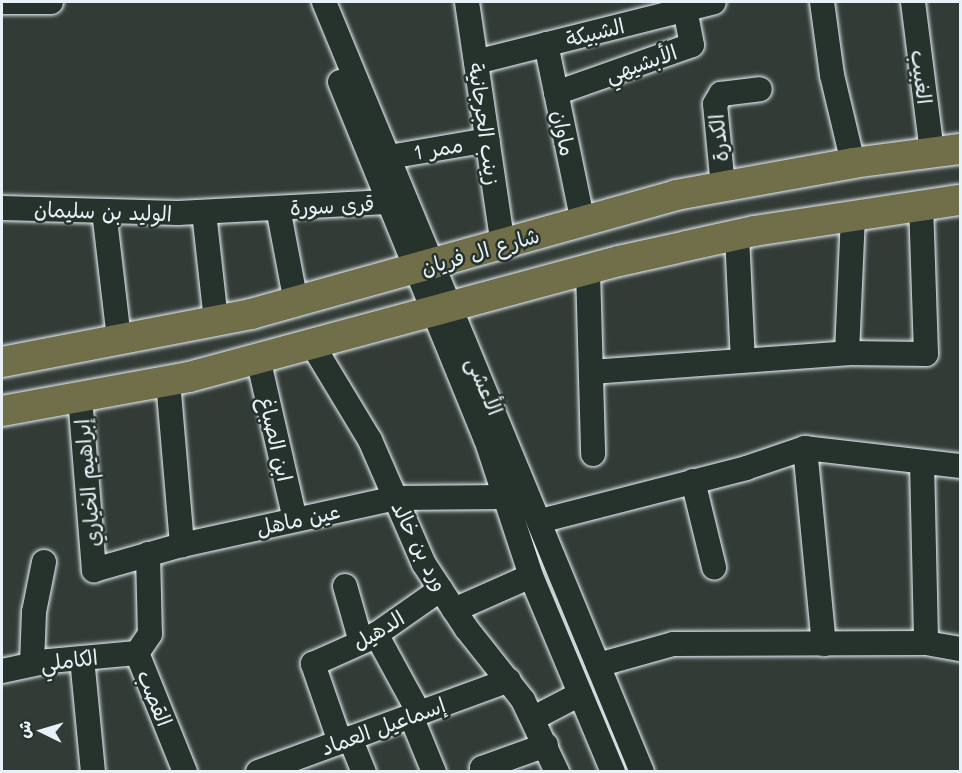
<!DOCTYPE html>
<html>
<head>
<meta charset="utf-8">
<style>
	body { margin:0 }
	#map { position:relative; width:962px; height:773px; overflow:hidden; background:#333b36; font-family:Mali,"Playpen Sans Arabic",sans-serif }
	div>[style] { position:absolute }
	.roads { filter:drop-shadow(0 0 2px #e8f1f8) drop-shadow(0 0 2px #e8f1f8) }
	.minor>* { height:24px; margin:-12px; padding:0 12px; transform-origin:12px; border-radius:12px; background:#26332d }
	.major>* { height:30px; margin:-15px; padding:0 15px; transform-origin:15px; border-radius:15px; background:#716f4a }
	span { translate:-50% -50%; white-space:nowrap; text-align:center; line-height:1.15; -webkit-text-stroke:5px #26332d; paint-order:stroke }
	.street-label { font-size:21px; color:#e8f1f8 }
	.frame { position:absolute; inset:0; border:3px solid #e8f1f8; pointer-events:none }
	.north { position:absolute; left:12px; top:701px; width:60px; height:60px; -webkit-text-stroke:4px #26332d; paint-order:stroke; rotate:275deg; font-size:16px; font-weight:700; line-height:24px; text-align:center; color:#e8f1f8 }
	.north::after { content:''; display:block; margin:auto; width:21px; height:27px; background:#e8f1f8; clip-path:polygon(50% 0,100% 100%,50% 72%,0 100%) }
</style>
</head>
<body>
<div id="map">
	<div class="roads">
		<div class="minor">
			<i style="left:2px;top:2px;width:49px"></i>
			<i style="left:324px;top:2px;width:833px;rotate:67.56deg"></i>
			<i style="left:467px;top:2px;width:247px;rotate:81.6deg"></i>
			<i style="left:822px;top:2px;width:74px;rotate:82.2deg"></i>
			<i style="left:832px;top:75px;width:90px;rotate:76.6deg"></i>
			<i style="left:913px;top:2px;width:152px;rotate:82.8deg"></i>
			<i style="left:546px;top:44px;width:182px;rotate:78.3deg"></i>
			<i style="left:476px;top:62px;width:245px;rotate:-14.1deg"></i>
			<i style="left:340px;top:82px;width:386px;rotate:67.8deg"></i>
			<i style="left:486px;top:439px;width:144px;rotate:71.8deg"></i>
			<i style="left:531px;top:576px;width:212px;rotate:67.3deg"></i>
			<i style="left:556px;top:93px;width:144px;rotate:-19.4deg"></i>
			<i style="left:692px;top:45px;width:37px;rotate:-101deg"></i>
			<i style="left:389px;top:157px;width:100px;rotate:-9.7deg"></i>
			<i style="left:723px;top:187px;width:83px;rotate:-95.5deg"></i>
			<i style="left:715px;top:104px;width:12px;rotate:-59deg"></i>
			<i style="left:721px;top:94px;width:39px;rotate:-7deg"></i>
			<i style="left:2px;top:208px;width:176px;rotate:1.6deg"></i>
			<i style="left:178px;top:213px;width:209px;rotate:-3deg"></i>
			<i style="left:278px;top:208px;width:96px;rotate:79.2deg"></i>
			<i style="left:104px;top:211px;width:129px;rotate:83.3deg"></i>
			<i style="left:204px;top:212px;width:110px;rotate:83.7deg"></i>
			<i style="left:737px;top:235px;width:125px;rotate:87.3deg"></i>
			<i style="left:588px;top:270px;width:184px;rotate:88.4deg"></i>
			<i style="left:312px;top:344px;width:112px;rotate:58.9deg"></i>
			<i style="left:370px;top:440px;width:135px;rotate:66.5deg"></i>
			<i style="left:424px;top:564px;width:77px;rotate:56.7deg"></i>
			<i style="left:466px;top:628px;width:92px;rotate:51.6deg"></i>
			<i style="left:523px;top:700px;width:80px;rotate:64.7deg"></i>
			<i style="left:847px;top:353px;width:137px;rotate:-87.5deg"></i>
			<i style="left:258px;top:358px;width:166px;rotate:77.1deg"></i>
			<i style="left:591px;top:372px;width:257px;rotate:-4.2deg"></i>
			<i style="left:847px;top:353px;width:79px;rotate:0.7deg"></i>
			<i style="left:926px;top:354px;width:148px;rotate:-91.9deg"></i>
			<i style="left:168px;top:381px;width:165px;rotate:85.1deg"></i>
			<i style="left:80px;top:397px;width:174px;rotate:85.4deg"></i>
			<i style="left:94px;top:570px;width:91px;rotate:-15.9deg"></i>
			<i style="left:182px;top:545px;width:218px;rotate:-12.4deg"></i>
			<i style="left:395px;top:498px;width:111px;rotate:-0.5deg"></i>
			<i style="left:805px;top:448px;width:197px;rotate:84.5deg"></i>
			<i style="left:922px;top:462px;width:181px;rotate:88.7deg"></i>
			<i style="left:693px;top:481px;width:89px;rotate:76.3deg"></i>
			<i style="left:540px;top:521px;width:213px;rotate:-14.4deg"></i>
			<i style="left:746px;top:468px;width:62px;rotate:-18.7deg"></i>
			<i style="left:805px;top:448px;width:156px;rotate:6.6deg"></i>
			<i style="left:148px;top:554px;width:80px;rotate:88.6deg"></i>
			<i style="left:150px;top:634px;width:23px;rotate:124deg"></i>
			<i style="left:137px;top:653px;width:128px;rotate:68deg"></i>
			<i style="left:345px;top:586px;width:58px;rotate:74.1deg"></i>
			<i style="left:454px;top:610px;width:84px;rotate:-23.8deg"></i>
			<i style="left:376px;top:634px;width:90px;rotate:61.4deg"></i>
			<i style="left:82px;top:658px;width:115px;rotate:84.5deg"></i>
			<i style="left:32px;top:664px;width:52px;rotate:-87.8deg"></i>
			<i style="left:34px;top:612px;width:51px;rotate:-78.7deg"></i>
			<i style="left:598px;top:665px;width:78px;rotate:-15.6deg"></i>
			<i style="left:673px;top:644px;width:253px;rotate:-0.2deg"></i>
			<i style="left:926px;top:643px;width:35px;rotate:10deg"></i>
			<i style="left:2px;top:671px;width:48px;rotate:-12deg"></i>
			<i style="left:49px;top:661px;width:88px;rotate:-5.2deg"></i>
			<i style="left:411px;top:716px;width:61px;rotate:67.7deg"></i>
			<i style="left:534px;top:718px;width:52px;rotate:-27.6deg"></i>
			<i style="left:350px;top:738px;width:37px;rotate:68deg"></i>
			<i style="left:340px;top:742px;width:83px;rotate:-109.1deg"></i>
			<i style="left:313px;top:664px;width:64px;rotate:-24.1deg"></i>
			<i style="left:371px;top:638px;width:85px;rotate:-35deg"></i>
			<i style="left:258px;top:772px;width:267px;rotate:-20.1deg"></i>
			<i style="left:483px;top:772px;width:4px;rotate:-104deg"></i>
			<i style="left:482px;top:768px;width:68px;rotate:-19.8deg"></i>
		</div>
		<div class="major">
			<i style="left:2px;top:362px;width:254px;rotate:-10.9deg"></i>
			<i style="left:251px;top:314px;width:441px;rotate:-15.6deg"></i>
			<i style="left:676px;top:195px;width:180px;rotate:-10.2deg"></i>
			<i style="left:853px;top:163px;width:108px;rotate:-7.5deg"></i>
			<i style="left:2px;top:411px;width:190px;rotate:-10.3deg"></i>
			<i style="left:189px;top:377px;width:445px;rotate:-15.1deg"></i>
			<i style="left:619px;top:261px;width:138px;rotate:-12.5deg"></i>
			<i style="left:754px;top:231px;width:208px;rotate:-8.6deg"></i>
		</div>
	</div>
	<div class="street-label">
		<span style="left:595px;top:32px;rotate:-14deg">الشبيكة</span>
		<span style="left:641px;top:63px;rotate:-19deg">الأبشيهي</span>
		<span style="left:922px;top:77px;rotate:83deg">الغبيب</span>
		<span style="left:485px;top:124px;rotate:82deg">زينب الجرجانية</span>
		<span style="left:564px;top:133px;rotate:78deg">ماوان</span>
		<span style="left:718px;top:138px;rotate:-96deg">الكدرة</span>
		<span style="left:438px;top:148px;rotate:-10deg">ممر 1</span>
		<span style="left:332px;top:205px;rotate:-3deg">قرى سورة</span>
		<span style="left:103px;top:211px;rotate:2deg">الوليد بن سليمان</span>
		<span style="left:480px;top:251px;rotate:-16deg">شارع ال فريان</span>
		<span style="left:485px;top:386px;rotate:67deg">الأعشى</span>
		<span style="left:276px;top:439px;rotate:77deg">ابن الصباغ</span>
		<span style="left:87px;top:483px;rotate:-95deg">إبراهيم الخياري</span>
		<span style="left:298px;top:519px;rotate:-12deg">عين ماهل</span>
		<span style="left:420px;top:546px;rotate:63deg">ورد بن خالد</span>
		<span style="left:378px;top:630px;rotate:-31deg">الدهيل</span>
		<span style="left:69px;top:660px;rotate:-7deg">الكاملي</span>
		<span style="left:155px;top:698px;rotate:68deg">القصب</span>
		<span style="left:383px;top:726px;rotate:-20deg">إسماعيل العماد</span>
	</div>
	<div class="frame"></div>
	<div class="north">ش</div>
</div>
</body>
</html>
